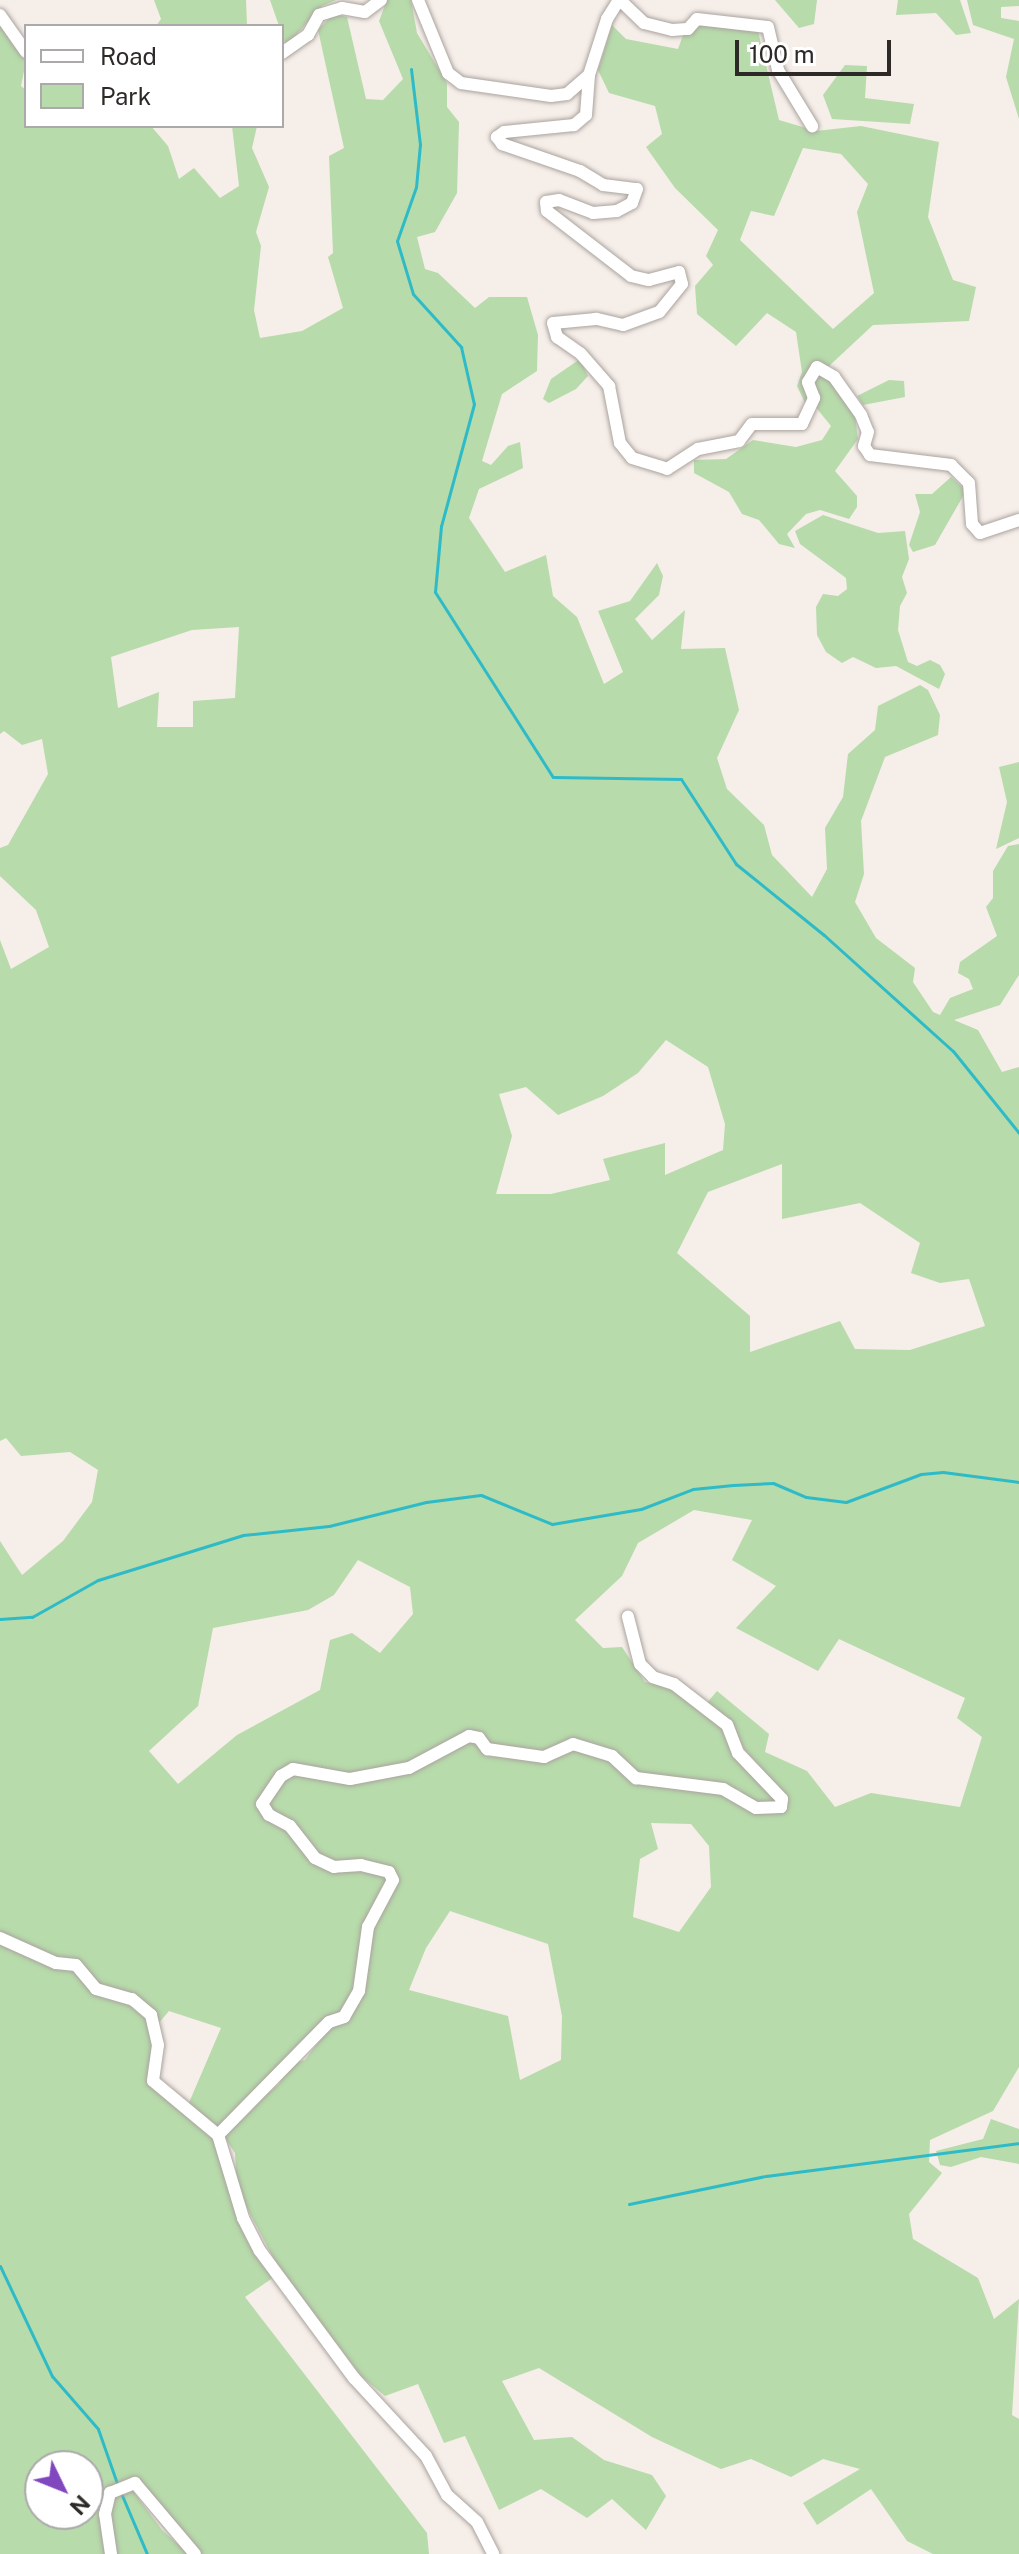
<!DOCTYPE html>
<html>
<head>
<meta charset="utf-8">
<style>
	body { margin:0 }
	#map { position:relative; width:1019px; height:2554px; overflow:hidden; background:#f6eee9; font-family:"Public Sans",sans-serif }
	div>[style] { position:absolute }
	.green>* { inset:0; background:#b7dbab }
	.stream>* { height:3px; margin:-1.5px; padding:0 1.5px; transform-origin:1.5px; border-radius:1.5px; background:#2ebbc7 }
	.roads { filter:drop-shadow(0 0 2px #aaa39e) drop-shadow(0 0 2px #aaa39e) }
	.street>* { height:12px; margin:-6px; padding:0 6px; transform-origin:6px; border-radius:6px; background:#fff }
	span { translate:-50% -50%; white-space:nowrap; text-align:center; line-height:1.15; -webkit-text-stroke:8px #fff; paint-order:stroke }
	.legend { position:absolute; left:24px; top:24px; width:260px; height:104px; box-sizing:border-box; background:#fff; border:2px solid #aba9a9; margin:0; padding:10px 14px; list-style:none; font-size:24px; color:#2c2927 }
	.legend li { display:flex; align-items:center; gap:16px; height:40px }
	.legend b { width:40px; border:2px solid #aba9a9 }
	.north { position:absolute; left:24px; top:2450px; width:80px; height:80px; box-sizing:border-box; background:#fff; border:2px solid #aba9a9; border-radius:50%; rotate:133deg; font-size:22px; font-weight:700; line-height:32px; text-align:center; color:#2c2927 }
	.north::after { content:''; display:block; margin:auto; width:28px; height:36px; background:#8047be; clip-path:polygon(50% 0,100% 100%,50% 72%,0 100%) }
	.scale { position:absolute; left:735px; top:40px; width:156px; height:36px; box-sizing:border-box; border:4px solid #2c2927; border-top:0; padding-left:10px; font-size:24px; line-height:28px; white-space:nowrap; color:#2c2927; -webkit-text-stroke:6px #fff; paint-order:stroke }
</style>
</head>
<body>
<div id="map">
	<div class="green">
		<i style="clip-path:polygon(154px 0,246px 0,247px 26px,156px 26px,161px 19px)"></i>
		<i style="clip-path:polygon(270px 0,336px 0,322px 6px,286px 46px)"></i>
		<i style="clip-path:polygon(evenodd,387px 0,411px 0,417px 33px,447px 83px,447px 107px,459px 122px,457px 193px,435px 232px,417px 237px,425px 269px,438px 273px,475px 308px,489px 297px,527px 297px,538px 335px,537px 371px,502px 394px,482px 461px,491px 465px,508px 446px,520px 442px,523px 468px,479px 489px,469px 518px,505px 572px,546px 555px,553px 596px,577px 617px,604px 684px,623px 672px,598px 611px,630px 601px,657px 563px,663px 576px,659px 595px,635px 619px,652px 640px,685px 610px,681px 649px,725px 648px,739px 710px,717px 758px,727px 789px,764px 825px,772px 855px,812px 897px,827px 869px,825px 828px,843px 797px,848px 754px,875px 730px,878px 706px,920px 685px,928px 690px,940px 715px,938px 735px,885px 757px,861px 821px,864px 874px,855px 902px,876px 938px,915px 968px,913px 982px,933px 1012px,940px 1015px,950px 998px,973px 989px,969px 979px,958px 973px,960px 962px,997px 936px,986px 907px,993px 898px,993px 871px,1008px 846px,1019px 844px,1019px 975px,1000px 1005px,954px 1020px,978px 1030px,1002px 1072px,1019px 1067px,1019px 2067px,993px 2111px,930px 2140px,929px 2162px,942px 2173px,909px 2214px,913px 2239px,978px 2278px,994px 2319px,1019px 2299px,1012px 2415px,1019px 2419px,1019px 2554px,933px 2554px,907px 2541px,871px 2489px,817px 2525px,803px 2503px,860px 2469px,823px 2459px,791px 2477px,751px 2459px,721px 2469px,652px 2437px,539px 2368px,502px 2381px,534px 2440px,572px 2437px,604px 2460px,652px 2475px,666px 2496px,646px 2530px,612px 2499px,587px 2518px,541px 2489px,499px 2510px,465px 2436px,444px 2443px,418px 2384px,385px 2396px,361px 2376px,278px 2267px,237px 2189px,235px 2153px,225px 2138px,235px 2121px,279px 2084px,289px 2064px,305px 2060px,331px 2025px,346px 2021px,356px 2007px,374px 1929px,398px 1876px,391px 1867px,329px 1862px,319px 1855px,300px 1830px,268px 1806px,283px 1780px,295px 1774px,351px 1783px,412px 1773px,464px 1740px,476px 1741px,485px 1756px,544px 1761px,573px 1749px,609px 1761px,636px 1780px,724px 1792px,757px 1813px,785px 1809px,787px 1797px,744px 1749px,729px 1721px,706px 1704px,717px 1691px,769px 1734px,765px 1752px,807px 1771px,835px 1807px,871px 1793px,960px 1807px,982px 1737px,957px 1718px,965px 1698px,839px 1639px,818px 1671px,736px 1628px,776px 1586px,732px 1560px,752px 1520px,694px 1510px,638px 1543px,622px 1576px,575px 1620px,603px 1648px,622px 1647px,645px 1682px,667px 1687px,725px 1728px,735px 1755px,779px 1805px,756px 1806px,739px 1790px,723px 1786px,636px 1775px,612px 1753px,572px 1740px,542px 1754px,487px 1745px,481px 1735px,466px 1733px,407px 1765px,348px 1775px,290px 1767px,276px 1775px,259px 1805px,267px 1818px,289px 1829px,323px 1868px,363px 1869px,389px 1879px,363px 1928px,362px 1967px,348px 2007px,341px 2016px,324px 2021px,297px 2056px,281px 2063px,273px 2081px,229px 2115px,219px 2130px,188px 2105px,221px 2028px,169px 2011px,158px 2024px,142px 2002px,98px 1988px,78px 1963px,56px 1959px,0 1934px,0 1541px,22px 1575px,63px 1541px,92px 1502px,98px 1470px,70px 1452px,21px 1456px,6px 1438px,0 1441px,0 940px,11px 969px,49px 947px,36px 910px,0 876px,0 848px,8px 845px,48px 774px,42px 739px,22px 745px,4px 731px,0 734px,0 20px,15px 34px,26px 61px,21px 86px,26px 90px,26px 126px,151px 126px,168px 146px,179px 179px,194px 168px,220px 198px,239px 186px,232px 126px,257px 126px,252px 148px,269px 187px,256px 232px,261px 246px,254px 310px,260px 338px,302px 331px,343px 308px,328px 257px,333px 253px,329px 156px,344px 148px,318px 30px,333px 14px,347px 17px,366px 99px,383px 100px,403px 79px,379px 21px,387px 0,239px 627px,235px 698px,193px 701px,193px 727px,157px 727px,159px 692px,118px 708px,111px 657px,192px 630px,239px 627px,387px 0,666px 1040px,708px 1067px,725px 1124px,723px 1150px,665px 1175px,665px 1143px,603px 1159px,610px 1180px,551px 1194px,496px 1194px,512px 1136px,499px 1094px,526px 1087px,558px 1115px,603px 1096px,638px 1073px,666px 1040px,387px 0,782px 1164px,782px 1219px,860px 1203px,920px 1243px,911px 1273px,940px 1283px,969px 1279px,985px 1326px,910px 1350px,855px 1349px,840px 1321px,750px 1352px,750px 1316px,677px 1253px,708px 1192px,782px 1164px,387px 0,358px 1560px,410px 1587px,413px 1614px,380px 1653px,352px 1633px,330px 1640px,320px 1690px,237px 1735px,178px 1784px,149px 1751px,198px 1706px,213px 1628px,308px 1610px,334px 1595px,358px 1560px,387px 0,651px 1823px,691px 1824px,709px 1846px,711px 1887px,679px 1932px,633px 1917px,640px 1859px,658px 1849px,651px 1823px,387px 0,450px 1911px,548px 1944px,562px 2016px,561px 2060px,520px 2080px,508px 2016px,409px 1990px,426px 1948px,450px 1911px)"></i>
		<i style="clip-path:polygon(775px 0,817px 0,814px 24px,799px 28px)"></i>
		<i style="clip-path:polygon(898px 0,960px 0,971px 33px,956px 35px,936px 13px,896px 15px)"></i>
		<i style="clip-path:polygon(967px 0,1019px 0,1019px 6px,1001px 7px,1001px 18px,1019px 21px,1019px 119px,1006px 77px,1014px 39px,973px 25px)"></i>
		<i style="clip-path:polygon(evenodd,699px 22px,758px 31px,779px 120px,816px 131px,861px 126px,939px 142px,928px 217px,953px 280px,976px 287px,969px 321px,873px 325px,828px 367px,815px 363px,806px 405px,797px 386px,802px 372px,796px 332px,767px 313px,736px 346px,697px 314px,695px 286px,713px 265px,706px 256px,718px 230px,675px 188px,646px 147px,662px 134px,655px 106px,609px 93px,598px 70px,612px 25px,626px 39px,678px 49px,683px 35px,699px 22px,803px 148px,841px 154px,868px 184px,857px 212px,874px 293px,833px 329px,740px 240px,751px 211px,774px 216px,803px 148px)"></i>
		<i style="clip-path:polygon(845px 65px,867px 66px,865px 98px,914px 104px,910px 124px,832px 119px,823px 95px)"></i>
		<i style="clip-path:polygon(580px 359px,588px 376px,576px 389px,549px 403px,543px 399px,551px 379px)"></i>
		<i style="clip-path:polygon(820px 374px,834px 380px,855px 416px,858px 439px,835px 471px,857px 496px,857px 507px,849px 519px,820px 510px,806px 514px,787px 534px,795px 548px,779px 544px,759px 520px,742px 514px,729px 492px,694px 473px,694px 460px,726px 459px,753px 440px,796px 447px,822px 440px,831px 426px,814px 405px,810px 383px)"></i>
		<i style="clip-path:polygon(889px 380px,904px 381px,905px 397px,863px 405px,857px 396px)"></i>
		<i style="clip-path:polygon(951px 477px,966px 491px,935px 545px,913px 552px,909px 545px,920px 512px,915px 494px,932px 494px)"></i>
		<i style="clip-path:polygon(823px 515px,878px 533px,905px 531px,909px 559px,902px 577px,907px 593px,900px 606px,898px 630px,908px 662px,917px 666px,930px 660px,940px 665px,945px 674px,939px 689px,896px 666px,876px 668px,853px 657px,842px 663px,826px 652px,817px 635px,816px 607px,823px 594px,838px 596px,847px 589px,846px 578px,800px 544px,795px 531px)"></i>
		<i style="clip-path:polygon(1019px 762px,1019px 838px,996px 849px,1007px 802px,999px 767px)"></i>
		<i style="clip-path:polygon(evenodd,0 1944px,77px 1969px,96px 1993px,142px 2010px,153px 2031px,150px 2083px,217px 2138px,228px 2187px,274px 2277px,245px 2297px,427px 2533px,429px 2554px,201px 2554px,137px 2478px,103px 2492px,106px 2554px,0 2554px,0 1944px,40px 2466px,88px 2466px,88px 2514px,40px 2514px,40px 2466px)"></i>
		<i style="clip-path:polygon(991px 2119px,1019px 2129px,1019px 2164px,981px 2157px,951px 2167px,940px 2165px,936px 2151px,983px 2139px)"></i>
		<i style="clip-path:polygon(133px 2491px,162px 2530px,189px 2554px,114px 2554px,108px 2515px,113px 2496px)"></i>
	</div>
	<div class="stream">
		<i style="left:411px;top:69px;width:76px;rotate:83.2deg"></i>
		<i style="left:420px;top:144px;width:43px;rotate:95.3deg"></i>
		<i style="left:416px;top:187px;width:57px;rotate:109.4deg"></i>
		<i style="left:397px;top:241px;width:55px;rotate:73.2deg"></i>
		<i style="left:413px;top:294px;width:72px;rotate:47.8deg"></i>
		<i style="left:461px;top:347px;width:58px;rotate:77.2deg"></i>
		<i style="left:474px;top:404px;width:126px;rotate:105.1deg"></i>
		<i style="left:441px;top:526px;width:66px;rotate:95.2deg"></i>
		<i style="left:435px;top:592px;width:219px;rotate:57.5deg"></i>
		<i style="left:553px;top:777px;width:128px;rotate:0.9deg"></i>
		<i style="left:681px;top:779px;width:101px;rotate:57.1deg"></i>
		<i style="left:736px;top:864px;width:113px;rotate:38.9deg"></i>
		<i style="left:824px;top:935px;width:173px;rotate:42deg"></i>
		<i style="left:953px;top:1051px;width:105px;rotate:51.2deg"></i>
		<i style="left:0;top:1619px;width:32px;rotate:-4deg"></i>
		<i style="left:32px;top:1617px;width:76px;rotate:-29.3deg"></i>
		<i style="left:98px;top:1580px;width:152px;rotate:-17.2deg"></i>
		<i style="left:243px;top:1535px;width:86px;rotate:-6deg"></i>
		<i style="left:329px;top:1526px;width:100px;rotate:-13.9deg"></i>
		<i style="left:426px;top:1502px;width:55px;rotate:-7.3deg"></i>
		<i style="left:481px;top:1495px;width:77px;rotate:22.2deg"></i>
		<i style="left:552px;top:1524px;width:90px;rotate:-9.6deg"></i>
		<i style="left:641px;top:1509px;width:56px;rotate:-21deg"></i>
		<i style="left:693px;top:1489px;width:40px;rotate:-5.7deg"></i>
		<i style="left:733px;top:1485px;width:40px;rotate:-2.9deg"></i>
		<i style="left:773px;top:1483px;width:36px;rotate:23deg"></i>
		<i style="left:806px;top:1497px;width:40px;rotate:7.1deg"></i>
		<i style="left:846px;top:1502px;width:80px;rotate:-20.5deg"></i>
		<i style="left:921px;top:1474px;width:22px;rotate:-5deg"></i>
		<i style="left:943px;top:1472px;width:77px;rotate:7.5deg"></i>
		<i style="left:629px;top:2204px;width:140px;rotate:-11.6deg"></i>
		<i style="left:766px;top:2176px;width:255px;rotate:-7.4deg"></i>
		<i style="left:0;top:2266px;width:122px;rotate:64.7deg"></i>
		<i style="left:52px;top:2376px;width:70px;rotate:49deg"></i>
		<i style="left:98px;top:2429px;width:60px;rotate:70.7deg"></i>
		<i style="left:121px;top:2493px;width:66px;rotate:66.9deg"></i>
	</div>
	<div class="roads">
		<div class="street">
			<i style="left:418px;top:0;width:79px;rotate:67.7deg"></i>
			<i style="left:448px;top:73px;width:16px;rotate:38deg"></i>
			<i style="left:461px;top:83px;width:91px;rotate:8.2deg"></i>
			<i style="left:551px;top:96px;width:16px;rotate:-7deg"></i>
			<i style="left:567px;top:94px;width:29px;rotate:-41deg"></i>
			<i style="left:589px;top:75px;width:40px;rotate:94.3deg"></i>
			<i style="left:586px;top:115px;width:16px;rotate:140deg"></i>
			<i style="left:574px;top:125px;width:70px;rotate:174.3deg"></i>
			<i style="left:504px;top:132px;width:9px;rotate:144deg"></i>
			<i style="left:497px;top:137px;width:9px;rotate:54deg"></i>
			<i style="left:502px;top:144px;width:83px;rotate:19.1deg"></i>
			<i style="left:580px;top:171px;width:27px;rotate:31deg"></i>
			<i style="left:603px;top:185px;width:34px;rotate:7deg"></i>
			<i style="left:637px;top:189px;width:15px;rotate:110deg"></i>
			<i style="left:632px;top:203px;width:17px;rotate:152deg"></i>
			<i style="left:617px;top:211px;width:24px;rotate:175deg"></i>
			<i style="left:593px;top:213px;width:36px;rotate:-159deg"></i>
			<i style="left:559px;top:200px;width:13px;rotate:171deg"></i>
			<i style="left:546px;top:202px;width:9px;rotate:84deg"></i>
			<i style="left:547px;top:211px;width:106px;rotate:37.7deg"></i>
			<i style="left:631px;top:276px;width:18px;rotate:13deg"></i>
			<i style="left:649px;top:280px;width:31px;rotate:-15deg"></i>
			<i style="left:679px;top:272px;width:12px;rotate:76deg"></i>
			<i style="left:682px;top:284px;width:36px;rotate:129deg"></i>
			<i style="left:659px;top:312px;width:38px;rotate:160deg"></i>
			<i style="left:623px;top:325px;width:28px;rotate:-167deg"></i>
			<i style="left:596px;top:319px;width:43px;rotate:174.7deg"></i>
			<i style="left:553px;top:323px;width:15px;rotate:74deg"></i>
			<i style="left:557px;top:337px;width:29px;rotate:35deg"></i>
			<i style="left:581px;top:354px;width:43px;rotate:48.8deg"></i>
			<i style="left:609px;top:386px;width:58px;rotate:79.1deg"></i>
			<i style="left:620px;top:443px;width:19px;rotate:51deg"></i>
			<i style="left:632px;top:458px;width:37px;rotate:17deg"></i>
			<i style="left:667px;top:469px;width:37px;rotate:-33deg"></i>
			<i style="left:698px;top:449px;width:42px;rotate:-11deg"></i>
			<i style="left:739px;top:441px;width:21px;rotate:-53deg"></i>
			<i style="left:752px;top:424px;width:50px"></i>
			<i style="left:802px;top:424px;width:29px;rotate:-65deg"></i>
			<i style="left:814px;top:398px;width:17px;rotate:-111deg"></i>
			<i style="left:808px;top:382px;width:17px;rotate:-59deg"></i>
			<i style="left:817px;top:367px;width:20px;rotate:30deg"></i>
			<i style="left:834px;top:377px;width:47px;rotate:54.6deg"></i>
			<i style="left:861px;top:415px;width:18px;rotate:68deg"></i>
			<i style="left:868px;top:432px;width:15px;rotate:106deg"></i>
			<i style="left:864px;top:446px;width:11px;rotate:56deg"></i>
			<i style="left:870px;top:455px;width:82px;rotate:7deg"></i>
			<i style="left:951px;top:465px;width:25px;rotate:45deg"></i>
			<i style="left:969px;top:483px;width:41px;rotate:85.8deg"></i>
			<i style="left:972px;top:524px;width:12px;rotate:48deg"></i>
			<i style="left:980px;top:533px;width:41px;rotate:-18.4deg"></i>
			<i style="left:620px;top:0;width:33px;rotate:44deg"></i>
			<i style="left:644px;top:23px;width:29px;rotate:14deg"></i>
			<i style="left:672px;top:30px;width:16px;rotate:-4deg"></i>
			<i style="left:688px;top:29px;width:13px;rotate:-48deg"></i>
			<i style="left:697px;top:19px;width:71px;rotate:6.4deg"></i>
			<i style="left:768px;top:27px;width:44px;rotate:76.9deg"></i>
			<i style="left:778px;top:70px;width:66px;rotate:58.7deg"></i>
			<i style="left:0;top:15px;width:45px;rotate:54.9deg"></i>
			<i style="left:282px;top:53px;width:32px;rotate:-35deg"></i>
			<i style="left:308px;top:35px;width:23px;rotate:-61deg"></i>
			<i style="left:319px;top:15px;width:24px;rotate:-17deg"></i>
			<i style="left:342px;top:8px;width:23px;rotate:10deg"></i>
			<i style="left:365px;top:12px;width:20px;rotate:-37deg"></i>
			<i style="left:589px;top:75px;width:59px;rotate:-72.2deg"></i>
			<i style="left:607px;top:19px;width:22px;rotate:-58deg"></i>
			<i style="left:0;top:1938px;width:61px;rotate:24.1deg"></i>
			<i style="left:56px;top:1963px;width:20px;rotate:6deg"></i>
			<i style="left:76px;top:1965px;width:31px;rotate:50deg"></i>
			<i style="left:96px;top:1989px;width:37px;rotate:16deg"></i>
			<i style="left:132px;top:1999px;width:25px;rotate:40deg"></i>
			<i style="left:151px;top:2015px;width:31px;rotate:77deg"></i>
			<i style="left:158px;top:2045px;width:36px;rotate:98deg"></i>
			<i style="left:153px;top:2081px;width:85px;rotate:39.7deg"></i>
			<i style="left:218px;top:2135px;width:87px;rotate:73.2deg"></i>
			<i style="left:243px;top:2218px;width:37px;rotate:63deg"></i>
			<i style="left:260px;top:2251px;width:158px;rotate:53.5deg"></i>
			<i style="left:354px;top:2378px;width:106px;rotate:47.3deg"></i>
			<i style="left:426px;top:2456px;width:44px;rotate:61.7deg"></i>
			<i style="left:447px;top:2495px;width:40px;rotate:42deg"></i>
			<i style="left:477px;top:2522px;width:36px;rotate:63deg"></i>
			<i style="left:218px;top:2135px;width:158px;rotate:-45.5deg"></i>
			<i style="left:329px;top:2022px;width:16px;rotate:-18deg"></i>
			<i style="left:344px;top:2017px;width:30px;rotate:-60deg"></i>
			<i style="left:359px;top:1991px;width:65px;rotate:-82deg"></i>
			<i style="left:368px;top:1927px;width:53px;rotate:-62deg"></i>
			<i style="left:393px;top:1880px;width:9px;rotate:-117deg"></i>
			<i style="left:389px;top:1872px;width:29px;rotate:-166deg"></i>
			<i style="left:361px;top:1865px;width:27px;rotate:176deg"></i>
			<i style="left:334px;top:1867px;width:21px;rotate:-155deg"></i>
			<i style="left:315px;top:1858px;width:41px;rotate:-128deg"></i>
			<i style="left:290px;top:1826px;width:24px;rotate:-152deg"></i>
			<i style="left:269px;top:1815px;width:13px;rotate:-122deg"></i>
			<i style="left:262px;top:1804px;width:34px;rotate:-56deg"></i>
			<i style="left:281px;top:1776px;width:14px;rotate:-30deg"></i>
			<i style="left:293px;top:1769px;width:58px;rotate:10deg"></i>
			<i style="left:350px;top:1779px;width:60px;rotate:-10.6deg"></i>
			<i style="left:409px;top:1768px;width:68px;rotate:-28.1deg"></i>
			<i style="left:469px;top:1736px;width:10px;rotate:11deg"></i>
			<i style="left:479px;top:1738px;width:14px;rotate:54deg"></i>
			<i style="left:487px;top:1749px;width:58px;rotate:8deg"></i>
			<i style="left:544px;top:1757px;width:32px;rotate:-24deg"></i>
			<i style="left:573px;top:1744px;width:41px;rotate:17.1deg"></i>
			<i style="left:612px;top:1756px;width:33px;rotate:43deg"></i>
			<i style="left:636px;top:1778px;width:88px;rotate:7.2deg"></i>
			<i style="left:723px;top:1789px;width:38px;rotate:30deg"></i>
			<i style="left:756px;top:1808px;width:25px;rotate:-2deg"></i>
			<i style="left:781px;top:1807px;width:8px;rotate:-83deg"></i>
			<i style="left:782px;top:1799px;width:64px;rotate:-133.7deg"></i>
			<i style="left:738px;top:1753px;width:30px;rotate:-111deg"></i>
			<i style="left:727px;top:1725px;width:67px;rotate:-142.3deg"></i>
			<i style="left:674px;top:1684px;width:22px;rotate:-162deg"></i>
			<i style="left:653px;top:1677px;width:18px;rotate:-135deg"></i>
			<i style="left:640px;top:1664px;width:49px;rotate:-104.3deg"></i>
			<i style="left:111px;top:2554px;width:40px;rotate:-98.5deg"></i>
			<i style="left:105px;top:2514px;width:22px;rotate:-77deg"></i>
			<i style="left:110px;top:2493px;width:27px;rotate:-22deg"></i>
			<i style="left:135px;top:2483px;width:93px;rotate:49.8deg"></i>
		</div>
	</div>
	<ul class="legend">
	<li><b style="height:10px;background:#fff"></b>Road</li>
	<li><b style="height:22px;background:#b7dbab"></b>Park</li>
	</ul>
	<div class="north">N</div>
	<div class="scale">100 m</div>
</div>
</body>
</html>
